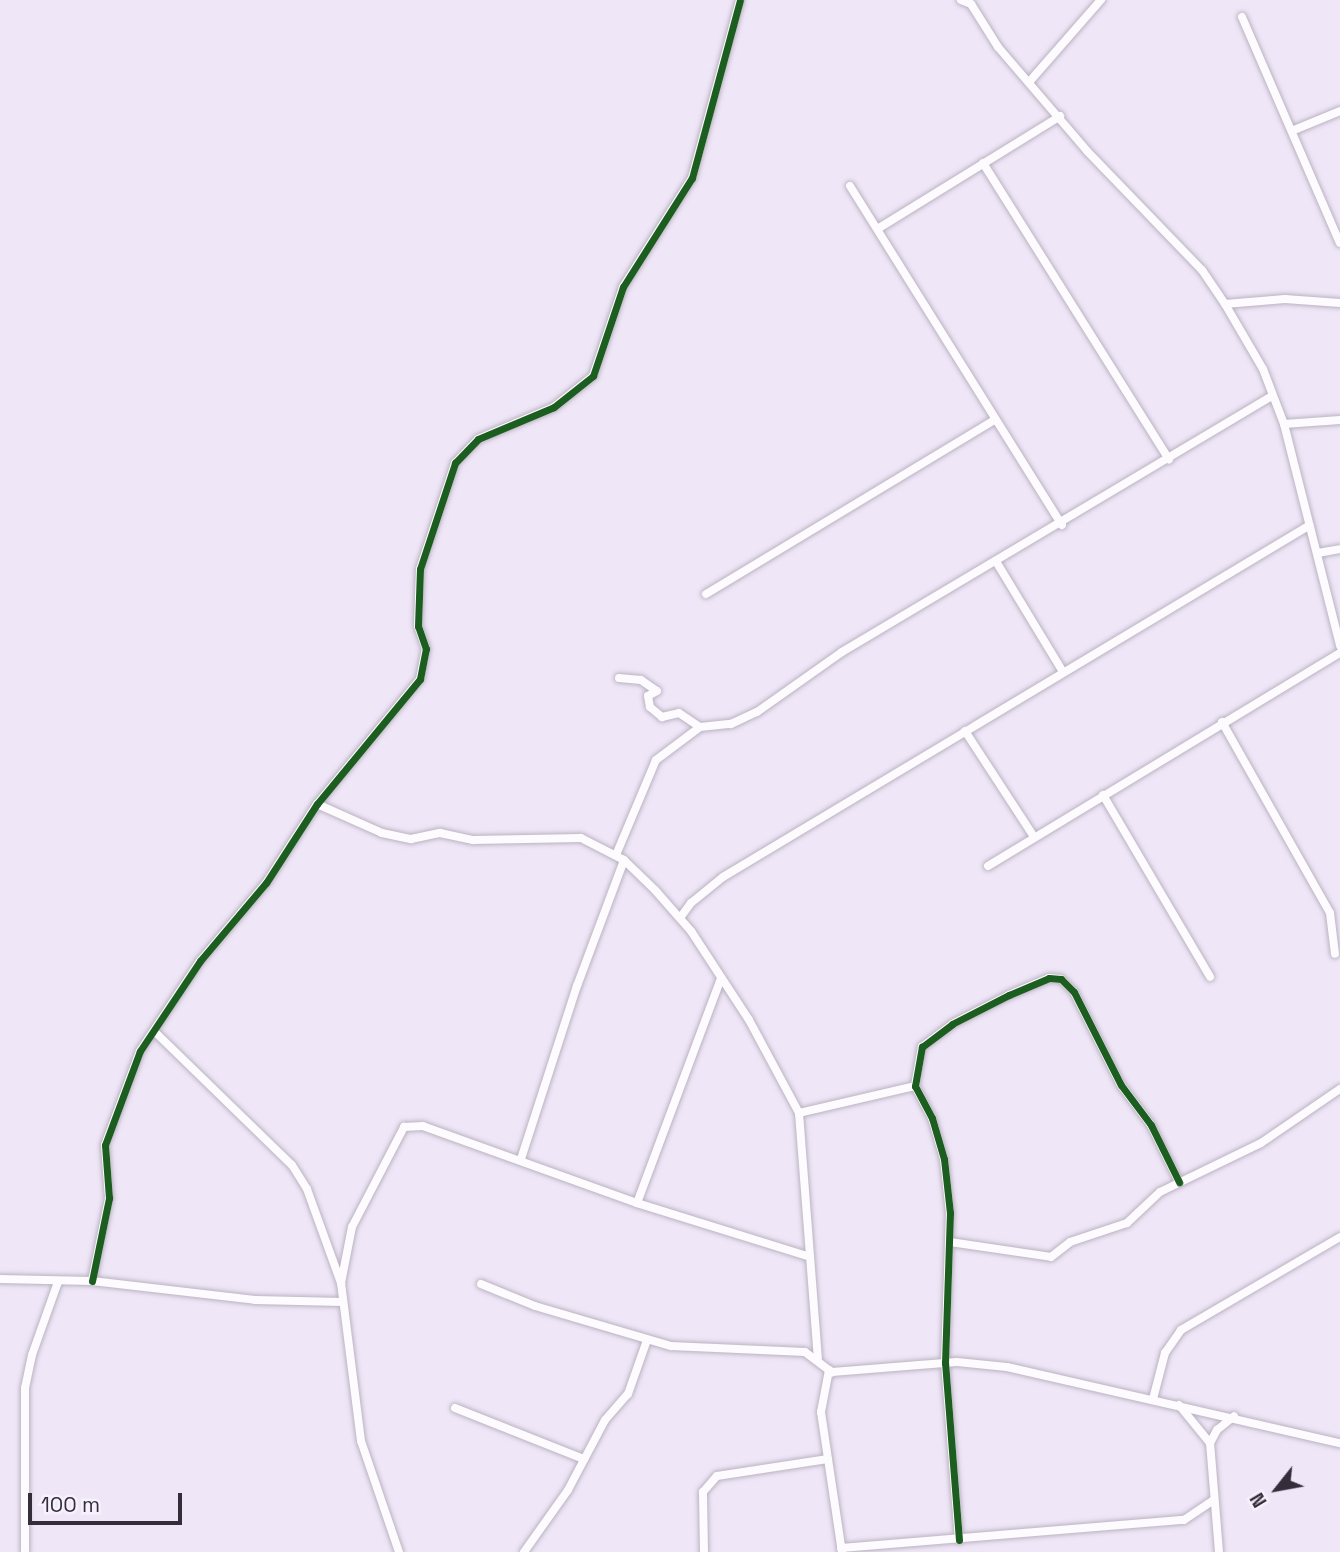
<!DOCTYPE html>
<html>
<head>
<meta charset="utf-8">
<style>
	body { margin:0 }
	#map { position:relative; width:1340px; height:1552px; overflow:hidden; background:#efe6f7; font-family:"Space Grotesk",sans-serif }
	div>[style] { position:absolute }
	.roads { filter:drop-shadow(0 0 2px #bab3c1) drop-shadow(0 0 2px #bab3c1) }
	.street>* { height:8px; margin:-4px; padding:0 4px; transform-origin:4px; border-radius:4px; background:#fdfbfe }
	.cycleway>* { height:7px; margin:-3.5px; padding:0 3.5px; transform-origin:3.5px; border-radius:3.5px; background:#1b5e20 }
	span { translate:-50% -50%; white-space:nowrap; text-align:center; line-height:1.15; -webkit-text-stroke:5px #f7f1fd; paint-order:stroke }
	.north { position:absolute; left:1242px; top:1454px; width:70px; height:70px; -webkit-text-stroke:5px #f7f1fd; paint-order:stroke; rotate:239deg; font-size:19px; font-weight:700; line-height:28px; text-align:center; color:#332e39 }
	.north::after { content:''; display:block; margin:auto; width:24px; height:32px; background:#332e39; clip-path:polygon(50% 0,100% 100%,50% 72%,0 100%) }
	.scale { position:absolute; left:28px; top:1493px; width:154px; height:32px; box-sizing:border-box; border:4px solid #332e39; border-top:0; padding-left:9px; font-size:21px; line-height:24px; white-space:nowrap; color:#332e39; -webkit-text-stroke:5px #f7f1fd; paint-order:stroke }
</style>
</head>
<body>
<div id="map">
	<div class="roads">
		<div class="street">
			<i style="left:961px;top:0;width:11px;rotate:22deg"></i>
			<i style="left:971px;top:4px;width:51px;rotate:57.9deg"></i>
			<i style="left:998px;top:47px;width:137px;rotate:49.4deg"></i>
			<i style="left:1087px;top:151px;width:165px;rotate:46deg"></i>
			<i style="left:1202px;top:270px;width:41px;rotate:55.9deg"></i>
			<i style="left:1225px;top:304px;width:75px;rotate:59.7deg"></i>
			<i style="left:1263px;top:369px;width:59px;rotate:69.1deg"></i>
			<i style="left:1284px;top:424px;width:229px;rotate:75.8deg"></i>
			<i style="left:1242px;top:17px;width:246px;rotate:66.6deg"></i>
			<i style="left:1030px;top:81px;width:108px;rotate:-48.8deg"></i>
			<i style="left:1294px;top:130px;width:50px;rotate:-22.4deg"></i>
			<i style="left:983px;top:163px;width:350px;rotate:57.9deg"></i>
			<i style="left:850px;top:186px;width:400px;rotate:58deg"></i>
			<i style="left:879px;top:228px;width:213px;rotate:-31.7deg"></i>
			<i style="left:1225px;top:304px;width:60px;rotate:-4.8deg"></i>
			<i style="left:1285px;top:299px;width:55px;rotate:4.2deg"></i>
			<i style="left:1284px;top:424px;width:56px;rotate:-4.1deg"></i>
			<i style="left:1318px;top:553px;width:22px;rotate:-10deg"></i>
			<i style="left:997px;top:563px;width:127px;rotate:58.8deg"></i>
			<i style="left:706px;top:594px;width:336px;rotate:-31.1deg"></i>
			<i style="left:619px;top:678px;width:22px;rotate:5deg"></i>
			<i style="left:641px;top:680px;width:19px;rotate:35deg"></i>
			<i style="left:657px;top:691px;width:10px;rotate:151deg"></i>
			<i style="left:648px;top:696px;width:11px;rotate:80deg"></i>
			<i style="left:650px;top:707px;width:16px;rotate:40deg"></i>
			<i style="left:662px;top:717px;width:17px;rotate:-13deg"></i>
			<i style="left:679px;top:713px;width:25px;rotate:34deg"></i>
			<i style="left:700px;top:727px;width:31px;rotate:-6deg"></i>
			<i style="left:731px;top:724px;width:29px;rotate:-25deg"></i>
			<i style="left:757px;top:712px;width:104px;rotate:-35.2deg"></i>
			<i style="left:842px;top:652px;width:500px;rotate:-30.77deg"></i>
			<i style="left:1222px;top:722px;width:219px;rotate:60.5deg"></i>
			<i style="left:1330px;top:913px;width:41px;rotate:83deg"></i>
			<i style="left:965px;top:731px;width:126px;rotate:56.9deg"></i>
			<i style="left:1103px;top:795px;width:211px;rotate:59.5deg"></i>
			<i style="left:317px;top:804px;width:71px;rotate:24deg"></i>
			<i style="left:382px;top:833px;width:30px;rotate:12deg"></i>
			<i style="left:411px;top:839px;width:30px;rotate:-12deg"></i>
			<i style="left:440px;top:833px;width:34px;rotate:12deg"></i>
			<i style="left:473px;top:840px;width:108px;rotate:-1.1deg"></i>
			<i style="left:581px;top:838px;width:48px;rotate:27.1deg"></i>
			<i style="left:624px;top:860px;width:43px;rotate:44.1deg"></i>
			<i style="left:655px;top:890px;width:55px;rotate:48.7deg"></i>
			<i style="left:691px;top:931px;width:106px;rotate:56.9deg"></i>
			<i style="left:749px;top:1020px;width:106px;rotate:61.7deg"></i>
			<i style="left:799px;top:1113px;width:246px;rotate:85.6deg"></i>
			<i style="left:616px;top:855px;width:103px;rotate:-67.2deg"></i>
			<i style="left:656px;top:760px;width:55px;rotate:-36.9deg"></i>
			<i style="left:988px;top:866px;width:411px;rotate:-31.2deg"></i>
			<i style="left:680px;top:918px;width:19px;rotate:-54deg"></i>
			<i style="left:691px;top:903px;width:41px;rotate:-39.1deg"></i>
			<i style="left:723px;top:877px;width:684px;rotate:-30.95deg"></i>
			<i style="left:154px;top:1031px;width:192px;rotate:44.2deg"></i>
			<i style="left:292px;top:1165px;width:28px;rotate:58deg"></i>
			<i style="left:307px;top:1189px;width:100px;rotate:70.1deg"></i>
			<i style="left:799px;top:1113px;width:119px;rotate:-13.1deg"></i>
			<i style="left:521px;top:1159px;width:182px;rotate:-72.1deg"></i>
			<i style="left:577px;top:986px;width:134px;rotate:-69.5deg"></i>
			<i style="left:637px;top:1203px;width:240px;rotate:-69.5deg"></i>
			<i style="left:950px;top:1242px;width:102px;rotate:8.4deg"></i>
			<i style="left:1051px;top:1257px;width:24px;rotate:-38deg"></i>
			<i style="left:1070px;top:1242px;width:60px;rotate:-18.4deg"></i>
			<i style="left:1127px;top:1223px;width:45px;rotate:-43.2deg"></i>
			<i style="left:1160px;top:1192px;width:112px;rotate:-25.9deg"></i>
			<i style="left:1261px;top:1143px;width:96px;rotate:-34.4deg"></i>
			<i style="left:0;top:1279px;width:92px;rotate:1.2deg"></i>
			<i style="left:92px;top:1281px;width:164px;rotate:6.6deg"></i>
			<i style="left:255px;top:1300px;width:87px;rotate:1.3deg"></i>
			<i style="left:92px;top:1281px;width:85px;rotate:-78.4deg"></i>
			<i style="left:109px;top:1198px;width:53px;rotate:-94.3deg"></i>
			<i style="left:105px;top:1145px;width:100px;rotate:-69.6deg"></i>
			<i style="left:140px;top:1051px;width:108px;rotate:-56.3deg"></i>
			<i style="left:200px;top:961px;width:102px;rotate:-49.8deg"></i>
			<i style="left:266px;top:883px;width:94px;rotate:-57.2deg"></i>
			<i style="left:317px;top:804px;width:162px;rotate:-50.5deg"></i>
			<i style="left:420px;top:679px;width:31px;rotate:-79deg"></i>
			<i style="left:426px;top:649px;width:24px;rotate:-109deg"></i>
			<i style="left:418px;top:626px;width:57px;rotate:-88deg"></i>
			<i style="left:420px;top:569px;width:112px;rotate:-71.7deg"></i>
			<i style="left:455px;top:463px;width:33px;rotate:-46deg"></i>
			<i style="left:478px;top:439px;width:82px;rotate:-22.8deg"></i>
			<i style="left:554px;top:407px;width:50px;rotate:-38.5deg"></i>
			<i style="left:593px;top:376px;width:94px;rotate:-71.4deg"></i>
			<i style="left:623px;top:287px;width:129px;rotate:-57.7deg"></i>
			<i style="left:692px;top:178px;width:184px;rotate:-74.9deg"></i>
			<i style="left:481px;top:1284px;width:58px;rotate:22.2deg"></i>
			<i style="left:535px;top:1306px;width:142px;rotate:16.4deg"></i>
			<i style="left:671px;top:1346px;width:134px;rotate:2.6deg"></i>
			<i style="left:805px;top:1352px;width:34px;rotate:37deg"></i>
			<i style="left:832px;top:1372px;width:125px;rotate:-4.6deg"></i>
			<i style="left:957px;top:1362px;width:50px;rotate:5.7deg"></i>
			<i style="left:1007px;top:1367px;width:342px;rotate:12.9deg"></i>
			<i style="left:829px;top:1370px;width:43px;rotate:100.8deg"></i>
			<i style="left:821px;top:1412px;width:142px;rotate:81.5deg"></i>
			<i style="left:1153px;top:1399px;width:48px;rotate:-75.4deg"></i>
			<i style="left:1165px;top:1353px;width:28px;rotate:-55deg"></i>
			<i style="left:1181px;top:1330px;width:184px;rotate:-30.3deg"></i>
			<i style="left:1179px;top:1405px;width:49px;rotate:50.8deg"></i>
			<i style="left:455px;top:1408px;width:139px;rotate:21.6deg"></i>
			<i style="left:959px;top:1540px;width:178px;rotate:-94.5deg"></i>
			<i style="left:945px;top:1363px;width:150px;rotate:-88.1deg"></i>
			<i style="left:950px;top:1213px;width:54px;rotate:-96.3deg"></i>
			<i style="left:944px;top:1159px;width:43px;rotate:-106.3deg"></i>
			<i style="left:932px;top:1118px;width:36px;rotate:-118deg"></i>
			<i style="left:915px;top:1086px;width:40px;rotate:-80deg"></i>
			<i style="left:922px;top:1047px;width:38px;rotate:-37deg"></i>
			<i style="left:952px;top:1024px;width:64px;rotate:-27deg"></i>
			<i style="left:1009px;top:995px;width:43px;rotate:-23deg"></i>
			<i style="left:1049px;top:978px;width:12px;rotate:5deg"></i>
			<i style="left:1061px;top:979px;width:18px;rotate:45deg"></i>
			<i style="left:1074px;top:992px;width:104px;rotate:63.2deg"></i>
			<i style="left:1121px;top:1085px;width:50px;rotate:53.1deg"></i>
			<i style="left:1151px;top:1125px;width:64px;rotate:63.8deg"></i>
			<i style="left:841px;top:1548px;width:344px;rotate:-4.7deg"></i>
			<i style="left:1184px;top:1520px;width:36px;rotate:-34deg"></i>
			<i style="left:25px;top:1552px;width:164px;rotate:-90deg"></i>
			<i style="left:25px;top:1388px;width:34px;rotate:-78deg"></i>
			<i style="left:32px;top:1355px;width:77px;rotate:-70.4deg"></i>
			<i style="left:399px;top:1552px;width:117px;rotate:-108.9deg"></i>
			<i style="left:361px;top:1441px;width:159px;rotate:-97.2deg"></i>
			<i style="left:341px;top:1283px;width:57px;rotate:-78.9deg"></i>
			<i style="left:352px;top:1227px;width:113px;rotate:-62.5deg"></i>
			<i style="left:404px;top:1127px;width:19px;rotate:-3deg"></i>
			<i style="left:423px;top:1126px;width:227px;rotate:19.8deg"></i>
			<i style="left:637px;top:1203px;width:181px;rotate:17.3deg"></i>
			<i style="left:524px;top:1552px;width:76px;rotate:-54.6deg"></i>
			<i style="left:568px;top:1490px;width:79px;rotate:-62.1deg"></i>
			<i style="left:605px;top:1420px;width:35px;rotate:-49deg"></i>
			<i style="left:628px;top:1394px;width:57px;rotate:-70.6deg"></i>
			<i style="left:704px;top:1552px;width:60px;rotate:-91deg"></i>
			<i style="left:703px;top:1492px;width:21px;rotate:-49deg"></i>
			<i style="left:717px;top:1476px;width:112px;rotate:-8.7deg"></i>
			<i style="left:1219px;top:1552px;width:109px;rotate:-94.7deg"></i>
			<i style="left:1210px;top:1443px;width:15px;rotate:-62deg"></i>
			<i style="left:1217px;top:1430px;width:22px;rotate:-39deg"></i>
		</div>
	</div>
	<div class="cycleway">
		<i style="left:92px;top:1281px;width:85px;rotate:-78.4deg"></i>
		<i style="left:109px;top:1198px;width:53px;rotate:-94.3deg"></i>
		<i style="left:105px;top:1145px;width:100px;rotate:-69.6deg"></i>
		<i style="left:140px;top:1051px;width:108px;rotate:-56.3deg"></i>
		<i style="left:200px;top:961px;width:102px;rotate:-49.8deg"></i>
		<i style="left:266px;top:883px;width:94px;rotate:-57.2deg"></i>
		<i style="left:317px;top:804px;width:162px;rotate:-50.5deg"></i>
		<i style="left:420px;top:679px;width:31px;rotate:-79deg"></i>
		<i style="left:426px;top:649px;width:24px;rotate:-109deg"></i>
		<i style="left:418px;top:626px;width:57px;rotate:-88deg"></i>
		<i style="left:420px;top:569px;width:112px;rotate:-71.7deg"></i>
		<i style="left:455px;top:463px;width:33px;rotate:-46deg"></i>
		<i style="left:478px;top:439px;width:82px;rotate:-22.8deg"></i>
		<i style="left:554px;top:407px;width:50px;rotate:-38.5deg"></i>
		<i style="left:593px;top:376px;width:94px;rotate:-71.4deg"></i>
		<i style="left:623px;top:287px;width:129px;rotate:-57.7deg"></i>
		<i style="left:692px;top:178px;width:184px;rotate:-74.9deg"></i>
		<i style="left:959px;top:1540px;width:178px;rotate:-94.5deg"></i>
		<i style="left:945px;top:1363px;width:150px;rotate:-88.1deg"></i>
		<i style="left:950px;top:1213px;width:54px;rotate:-96.3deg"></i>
		<i style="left:944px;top:1159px;width:43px;rotate:-106.3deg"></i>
		<i style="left:932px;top:1118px;width:36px;rotate:-118deg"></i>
		<i style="left:915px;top:1086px;width:40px;rotate:-80deg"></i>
		<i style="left:922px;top:1047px;width:38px;rotate:-37deg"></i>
		<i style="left:952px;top:1024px;width:64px;rotate:-27deg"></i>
		<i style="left:1009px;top:995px;width:43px;rotate:-23deg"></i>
		<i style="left:1049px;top:978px;width:12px;rotate:5deg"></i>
		<i style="left:1061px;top:979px;width:18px;rotate:45deg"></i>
		<i style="left:1074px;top:992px;width:104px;rotate:63.2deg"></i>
		<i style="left:1121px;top:1085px;width:50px;rotate:53.1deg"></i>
		<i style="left:1151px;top:1125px;width:64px;rotate:63.8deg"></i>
	</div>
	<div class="north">N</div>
	<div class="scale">100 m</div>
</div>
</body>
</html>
